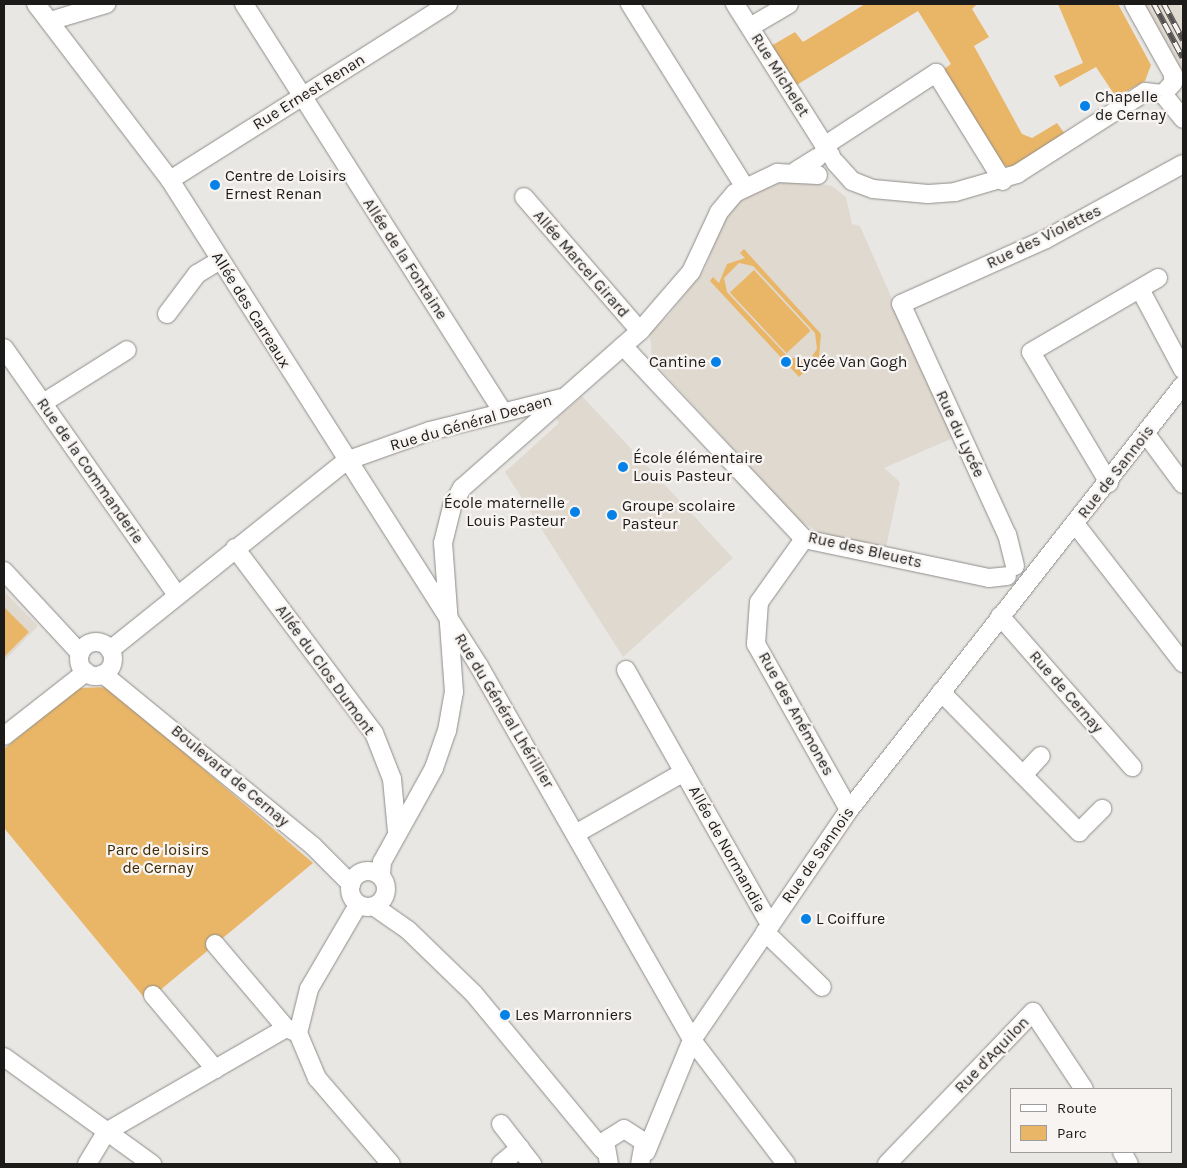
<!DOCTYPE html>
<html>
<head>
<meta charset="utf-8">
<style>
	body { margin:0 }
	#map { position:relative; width:1187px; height:1168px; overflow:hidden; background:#e9e7e4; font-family:Karla,sans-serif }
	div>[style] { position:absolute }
	.built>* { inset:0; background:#e0d9d0 }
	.green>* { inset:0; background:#e9b668; transform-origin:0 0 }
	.roads { filter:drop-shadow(0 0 1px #8e8c89) drop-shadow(0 0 1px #8e8c89) }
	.minor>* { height:18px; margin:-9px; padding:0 9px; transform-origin:9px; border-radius:9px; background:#fff }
	.minor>.ring { margin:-9px; padding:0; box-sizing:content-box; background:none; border:18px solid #fff; border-radius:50% }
	.rail>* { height:5.5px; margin-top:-2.75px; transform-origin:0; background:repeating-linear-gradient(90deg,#f7f4f2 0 11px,#545351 0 22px); box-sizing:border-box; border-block:1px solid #545351 }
	.dots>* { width:14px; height:14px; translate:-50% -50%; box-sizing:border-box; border:2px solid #f7f4f2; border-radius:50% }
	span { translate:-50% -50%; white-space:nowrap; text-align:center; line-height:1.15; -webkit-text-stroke:4.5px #f7f4f2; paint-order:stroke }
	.street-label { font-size:16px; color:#1c1b1a }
	.poi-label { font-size:16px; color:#1c1b1a }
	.left { translate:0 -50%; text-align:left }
	.right { translate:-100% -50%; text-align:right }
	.park-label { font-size:16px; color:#412a00 }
	.frame { position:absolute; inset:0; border:5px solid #1c1b1a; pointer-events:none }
	.legend { position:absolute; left:1010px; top:1088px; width:162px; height:65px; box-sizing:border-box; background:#f7f4f2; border:1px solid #9f9d9c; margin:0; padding:6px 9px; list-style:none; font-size:15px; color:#1c1b1a }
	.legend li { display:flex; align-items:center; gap:10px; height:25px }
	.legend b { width:25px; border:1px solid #9f9d9c }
</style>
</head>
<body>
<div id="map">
	<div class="built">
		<i style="clip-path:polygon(1140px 4px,1179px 4px,1183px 12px,1183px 83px)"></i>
		<i style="clip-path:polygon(790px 179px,832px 186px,846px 197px,852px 224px,860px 226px,953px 438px,884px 468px,900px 482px,886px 547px,822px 533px,802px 523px,652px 360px,650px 331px,668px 316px,705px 269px,723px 220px,736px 204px,755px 192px)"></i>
		<i style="clip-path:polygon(582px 396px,733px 558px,623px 657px,505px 472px,559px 423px,556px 419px)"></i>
		<i style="clip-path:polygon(4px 591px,38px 626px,4px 661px)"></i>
	</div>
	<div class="green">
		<i style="clip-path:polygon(865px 4px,977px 4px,972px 9px,989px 37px,974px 46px,1022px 134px,1032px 138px,1057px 123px,1065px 134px,1011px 168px,1003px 165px,944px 69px,951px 64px,918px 11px,795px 86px,771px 46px,795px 32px,803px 42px)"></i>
		<i style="clip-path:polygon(1058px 4px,1118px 4px,1151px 65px,1145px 81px,1116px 97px,1096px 67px,1060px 87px,1054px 76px,1083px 63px)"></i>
		<i style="clip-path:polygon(evenodd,744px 249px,821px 334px,819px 357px,797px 367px,803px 373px,799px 377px,710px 281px,713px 277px,719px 283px,727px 264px,745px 258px,740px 253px,744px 249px,739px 263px,753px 266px,815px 333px,817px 349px,811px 358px,789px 358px,727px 292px,724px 278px,739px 263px)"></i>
		<i style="left:754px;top:270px;width:83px;height:33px;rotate:47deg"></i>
		<i style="clip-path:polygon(4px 607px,29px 632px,4px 657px)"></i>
		<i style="clip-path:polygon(108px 687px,313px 863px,147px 1001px,4px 828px,4px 749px,78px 688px)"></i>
	</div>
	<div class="roads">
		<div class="minor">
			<i style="left:36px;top:4px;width:221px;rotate:52.7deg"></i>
			<i style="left:170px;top:180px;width:576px;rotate:57.55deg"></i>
			<i style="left:479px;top:666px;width:430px;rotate:60.3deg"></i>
			<i style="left:692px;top:1040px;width:156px;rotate:52.8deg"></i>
			<i style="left:244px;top:4px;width:483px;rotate:57.6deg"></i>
			<i style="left:630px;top:4px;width:215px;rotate:57.9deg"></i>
			<i style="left:735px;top:4px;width:180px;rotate:57.7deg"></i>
			<i style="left:1134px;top:4px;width:80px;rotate:60.9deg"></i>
			<i style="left:1173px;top:74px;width:9px;rotate:90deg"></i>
			<i style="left:1173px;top:83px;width:15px;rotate:132deg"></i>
			<i style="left:50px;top:21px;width:59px;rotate:-16.9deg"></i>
			<i style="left:750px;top:27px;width:45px;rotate:-30.5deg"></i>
			<i style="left:824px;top:146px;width:134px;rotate:-33.1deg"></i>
			<i style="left:936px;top:73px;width:127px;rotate:58.2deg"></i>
			<i style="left:835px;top:162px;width:25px;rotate:48deg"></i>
			<i style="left:852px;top:181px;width:22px;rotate:21deg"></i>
			<i style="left:873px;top:189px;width:55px;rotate:5.2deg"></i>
			<i style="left:928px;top:194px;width:27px;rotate:-4deg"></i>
			<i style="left:955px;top:192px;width:65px;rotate:-16.2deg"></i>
			<i style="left:1017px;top:174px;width:152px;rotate:-32.6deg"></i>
			<i style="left:1145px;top:92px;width:18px;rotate:6deg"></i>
			<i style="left:1163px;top:94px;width:32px;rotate:51deg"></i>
			<i style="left:796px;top:171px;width:25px;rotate:-32deg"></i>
			<i style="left:170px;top:180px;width:329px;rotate:-32.3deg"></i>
			<i style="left:524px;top:197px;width:177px;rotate:49.1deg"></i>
			<i style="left:1141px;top:291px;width:89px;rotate:62deg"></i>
			<i style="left:167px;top:314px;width:50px;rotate:-53.1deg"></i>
			<i style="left:197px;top:274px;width:27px;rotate:-31deg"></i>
			<i style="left:623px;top:346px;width:265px;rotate:46.8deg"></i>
			<i style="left:804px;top:539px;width:189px;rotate:11.9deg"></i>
			<i style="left:989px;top:578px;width:18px;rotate:-6deg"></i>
			<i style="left:4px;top:348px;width:302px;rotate:55deg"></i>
			<i style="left:43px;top:403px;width:99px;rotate:-32.2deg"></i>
			<i style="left:1146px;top:434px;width:62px;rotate:53.5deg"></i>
			<i style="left:1109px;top:483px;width:152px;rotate:-120.8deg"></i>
			<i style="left:1031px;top:352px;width:147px;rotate:-30.2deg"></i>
			<i style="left:1076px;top:525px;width:175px;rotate:52.2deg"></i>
			<i style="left:804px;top:539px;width:77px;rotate:125.5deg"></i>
			<i style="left:759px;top:602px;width:42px;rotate:94.1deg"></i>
			<i style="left:756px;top:644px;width:190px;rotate:60.7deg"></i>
			<i style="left:235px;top:548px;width:231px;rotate:53.1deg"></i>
			<i style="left:374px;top:733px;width:49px;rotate:68.6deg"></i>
			<i style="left:392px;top:779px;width:53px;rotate:84.6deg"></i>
			<i style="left:1015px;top:566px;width:32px;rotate:-104deg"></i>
			<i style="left:1007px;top:535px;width:254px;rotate:-114.6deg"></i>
			<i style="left:901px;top:304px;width:159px;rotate:-24.1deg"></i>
			<i style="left:1046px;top:239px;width:156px;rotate:-28.7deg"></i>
			<i style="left:4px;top:571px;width:112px;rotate:47.2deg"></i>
			<i style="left:1000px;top:616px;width:201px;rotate:48.8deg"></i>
			<i class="ring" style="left:79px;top:642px;width:16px;height:16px"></i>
			<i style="left:110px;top:650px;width:302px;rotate:-38.7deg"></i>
			<i style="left:346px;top:461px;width:89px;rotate:-19.7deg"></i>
			<i style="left:430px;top:431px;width:139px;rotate:-14.1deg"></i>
			<i style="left:626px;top:670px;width:293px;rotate:60.5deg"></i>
			<i style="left:103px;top:674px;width:271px;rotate:39.3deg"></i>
			<i style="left:313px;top:846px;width:54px;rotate:45deg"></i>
			<i style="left:941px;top:692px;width:197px;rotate:45.4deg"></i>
			<i style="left:1079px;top:832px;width:33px;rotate:-45deg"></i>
			<i style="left:4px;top:736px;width:104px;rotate:-38deg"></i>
			<i style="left:1023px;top:775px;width:26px;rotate:-47deg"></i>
			<i style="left:577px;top:833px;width:123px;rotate:-29.7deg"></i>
			<i class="ring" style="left:350px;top:871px;width:18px;height:18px"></i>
			<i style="left:381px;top:875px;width:13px;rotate:-86deg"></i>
			<i style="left:382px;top:862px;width:107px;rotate:-61deg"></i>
			<i style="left:434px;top:768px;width:39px;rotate:-71deg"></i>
			<i style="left:447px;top:731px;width:40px;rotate:-80deg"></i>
			<i style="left:454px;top:692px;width:149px;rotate:-94.2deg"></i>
			<i style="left:443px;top:543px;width:38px;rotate:-76deg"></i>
			<i style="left:452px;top:506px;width:21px;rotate:-61deg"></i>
			<i style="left:462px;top:488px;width:237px;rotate:-41.4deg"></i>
			<i style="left:640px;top:331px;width:78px;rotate:-49.2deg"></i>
			<i style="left:691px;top:272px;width:66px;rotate:-65deg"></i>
			<i style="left:719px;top:212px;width:25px;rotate:-50deg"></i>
			<i style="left:735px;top:193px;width:47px;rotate:-25.5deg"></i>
			<i style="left:777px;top:173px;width:41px;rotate:2.8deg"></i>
			<i style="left:358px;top:905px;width:97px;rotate:120.3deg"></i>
			<i style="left:309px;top:989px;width:45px;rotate:104deg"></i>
			<i style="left:298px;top:1033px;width:49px;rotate:67.1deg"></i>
			<i style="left:317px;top:1078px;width:113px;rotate:49.3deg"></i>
			<i style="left:375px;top:907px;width:40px;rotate:34.9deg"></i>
			<i style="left:408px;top:930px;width:92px;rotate:44.1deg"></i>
			<i style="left:474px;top:994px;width:202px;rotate:50.4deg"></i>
			<i style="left:765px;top:932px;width:79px;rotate:44deg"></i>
			<i style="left:215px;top:944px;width:110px;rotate:49.8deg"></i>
			<i style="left:153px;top:995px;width:97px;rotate:50deg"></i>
			<i style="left:4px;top:1057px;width:183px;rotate:35.9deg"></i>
			<i style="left:501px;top:1124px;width:51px;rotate:52.2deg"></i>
			<i style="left:646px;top:1152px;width:121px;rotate:-67.7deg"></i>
			<i style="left:692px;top:1040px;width:278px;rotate:-55.7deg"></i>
			<i style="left:849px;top:810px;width:541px;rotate:-51.84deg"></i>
			<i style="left:1122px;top:1152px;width:14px;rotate:60deg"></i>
			<i style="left:87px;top:1164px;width:37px;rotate:-59deg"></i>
			<i style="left:106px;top:1132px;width:208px;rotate:-30deg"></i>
			<i style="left:286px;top:1028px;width:13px;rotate:23deg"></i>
			<i style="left:501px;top:1164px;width:25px;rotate:-40deg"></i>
			<i style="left:609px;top:1164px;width:23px;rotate:-100deg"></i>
			<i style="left:605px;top:1141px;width:22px;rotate:-32deg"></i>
			<i style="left:624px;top:1129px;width:24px;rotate:33deg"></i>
			<i style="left:644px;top:1142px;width:22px;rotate:100deg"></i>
			<i style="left:887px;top:1164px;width:211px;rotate:-46.2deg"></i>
			<i style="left:1033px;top:1012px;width:92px;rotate:56.5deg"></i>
		</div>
	</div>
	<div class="rail">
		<i style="left:1154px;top:4px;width:61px;rotate:61.8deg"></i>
		<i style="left:1164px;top:4px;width:41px;rotate:62.2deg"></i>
	</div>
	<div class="dots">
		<i style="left:1085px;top:106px;background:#0681e7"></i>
		<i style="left:215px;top:185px;background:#0681e7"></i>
		<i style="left:716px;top:362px;background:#0681e7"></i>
		<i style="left:786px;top:362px;background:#0681e7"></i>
		<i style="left:623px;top:467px;background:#0681e7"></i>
		<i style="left:575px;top:512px;background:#0681e7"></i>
		<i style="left:612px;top:515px;background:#0681e7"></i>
		<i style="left:806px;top:919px;background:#0681e7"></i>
		<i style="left:505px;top:1015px;background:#0681e7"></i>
	</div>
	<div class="street-label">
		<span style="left:780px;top:75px;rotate:58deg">Rue Michelet</span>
		<span style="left:309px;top:92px;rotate:-32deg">Rue Ernest Renan</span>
		<span style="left:1044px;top:237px;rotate:-26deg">Rue des Violettes</span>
		<span style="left:405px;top:259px;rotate:57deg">Allée de la Fontaine</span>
		<span style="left:581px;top:264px;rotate:49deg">Allée Marcel Girard</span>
		<span style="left:251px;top:310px;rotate:58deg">Allée des Carreaux</span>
		<span style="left:471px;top:423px;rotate:-16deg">Rue du Général Decaen</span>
		<span style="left:960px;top:434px;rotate:65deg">Rue du Lycée</span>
		<span style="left:90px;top:471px;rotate:55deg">Rue de la Commanderie</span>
		<span style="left:1116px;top:472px;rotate:-52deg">Rue de Sannois</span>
		<span style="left:865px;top:550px;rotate:13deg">Rue des Bleuets</span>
		<span style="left:325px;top:670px;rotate:54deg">Allée du Clos Dumont</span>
		<span style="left:1066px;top:692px;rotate:49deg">Rue de Cernay</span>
		<span style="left:504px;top:711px;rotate:59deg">Rue du Général Lhérillier</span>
		<span style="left:796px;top:714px;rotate:61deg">Rue des Anémones</span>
		<span style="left:230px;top:776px;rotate:40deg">Boulevard de Cernay</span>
		<span style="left:727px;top:849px;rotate:61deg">Allée de Normandie</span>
		<span style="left:818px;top:855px;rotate:-55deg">Rue de Sannois</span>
		<span style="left:992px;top:1055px;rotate:-46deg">Rue d'Aquilon</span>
	</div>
	<div class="poi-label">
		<span class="left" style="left:1095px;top:106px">Chapelle<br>de Cernay</span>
		<span class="left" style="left:225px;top:185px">Centre de Loisirs<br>Ernest Renan</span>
		<span class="right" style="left:706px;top:362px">Cantine</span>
		<span class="left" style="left:796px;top:362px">Lycée Van Gogh</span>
		<span class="left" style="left:633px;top:467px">École élémentaire<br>Louis Pasteur</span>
		<span class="right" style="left:565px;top:512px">École maternelle<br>Louis Pasteur</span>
		<span class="left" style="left:622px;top:515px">Groupe scolaire<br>Pasteur</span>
		<span class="left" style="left:816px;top:919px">L Coiffure</span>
		<span class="left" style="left:515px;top:1015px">Les Marronniers</span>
	</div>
	<div class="park-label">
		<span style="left:158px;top:859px">Parc de loisirs<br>de Cernay</span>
	</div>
	<div class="frame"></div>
	<ul class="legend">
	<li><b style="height:6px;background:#fff"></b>Route</li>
	<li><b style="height:14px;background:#e9b668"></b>Parc</li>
	</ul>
</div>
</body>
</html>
